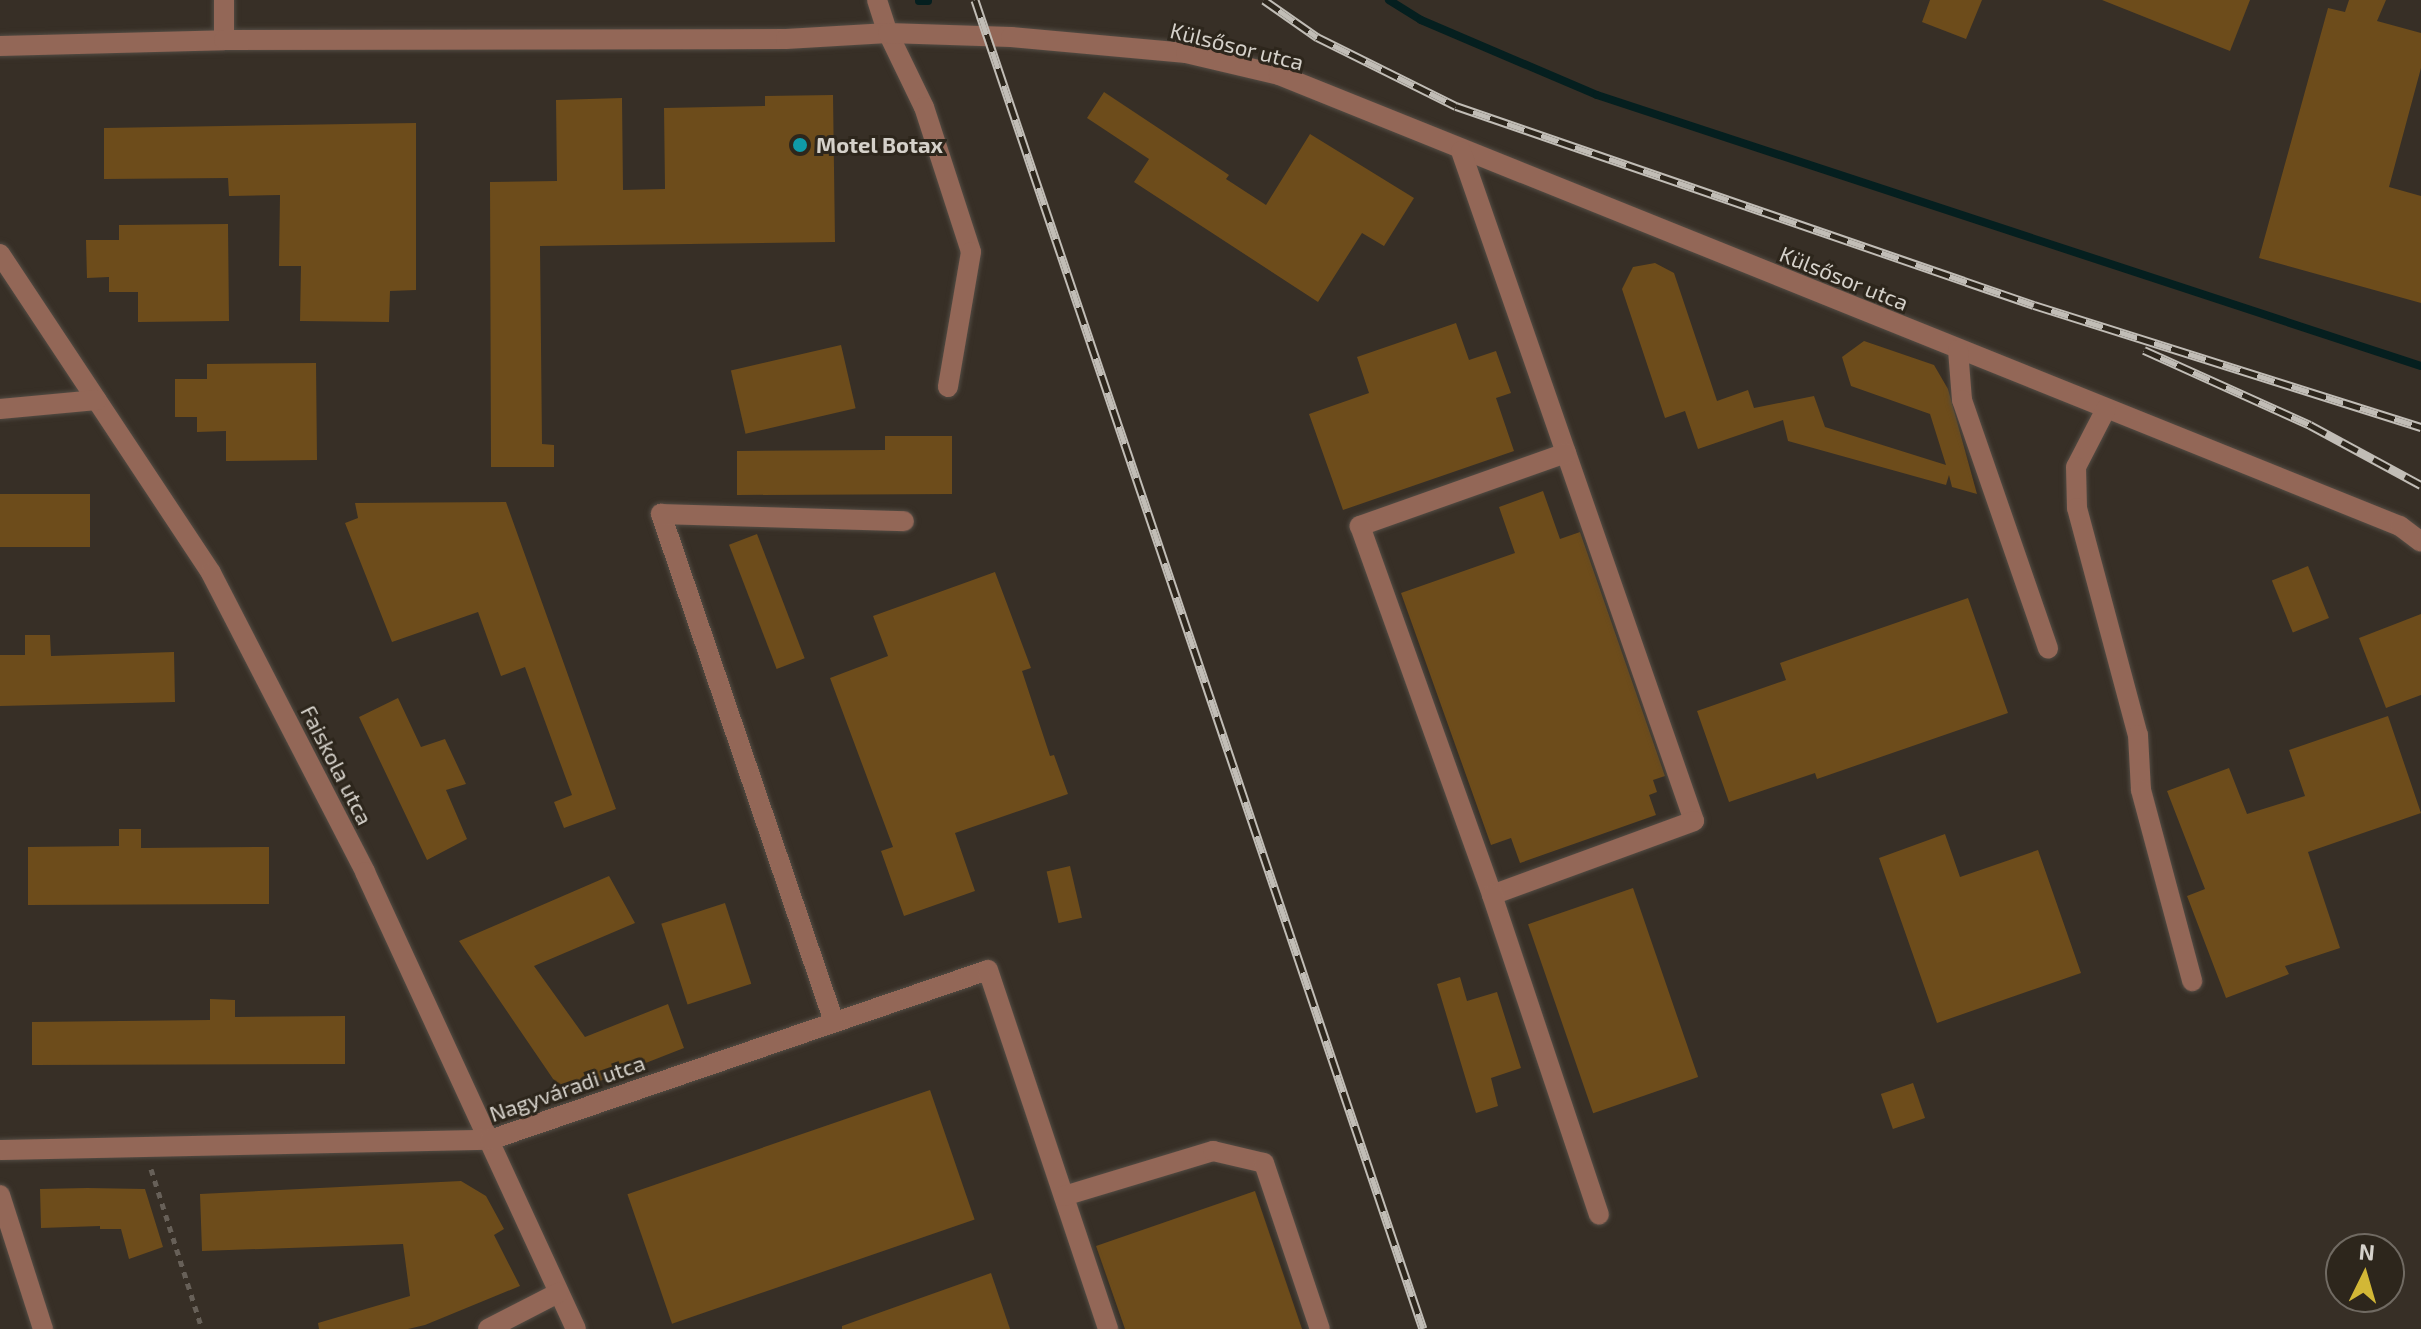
<!DOCTYPE html>
<html>
<head>
<meta charset="utf-8">
<style>
	body { margin:0 }
	#map { position:relative; width:2421px; height:1329px; overflow:hidden; background:#372f26; font-family:"Exo 2",sans-serif }
	div>[style] { position:absolute }
	.stream>* { height:8px; margin:-4px; padding:0 4px; transform-origin:4px; border-radius:4px; background:#051f1f }
	.building>* { inset:0; background:#6d4c1b; transform-origin:0 0 }
	.path>* { height:5px; margin-top:-2.5px; transform-origin:0; background:repeating-linear-gradient(90deg,#676058 0 6px,transparent 0 12px) }
	.roads { filter:drop-shadow(0 0 2px #534c44) drop-shadow(0 0 2px #534c44) }
	.minor>* { height:20px; margin:-10px; padding:0 10px; transform-origin:10px; border-radius:10px; background:#936757 }
	.rail>* { height:9px; margin-top:-4.5px; transform-origin:0; background:repeating-linear-gradient(90deg,#2d261c 0 18px,#c1bdb6 0 36px); box-sizing:border-box; border-block:2px solid #c1bdb6 }
	.dots>* { width:22px; height:22px; translate:-50% -50%; box-sizing:border-box; border:4px solid #2d261c; border-radius:50% }
	span { translate:-50% -50%; white-space:nowrap; text-align:center; line-height:1.15; -webkit-text-stroke:6px #2d261c; paint-order:stroke }
	.street-label { font-size:22px; color:#d5d1ca }
	.poi-label { font-size:22px; color:#d5d1ca; font-weight:700 }
	.left { translate:0 -50%; text-align:left }
	.north { position:absolute; left:2325px; top:1233px; width:80px; height:80px; box-sizing:border-box; background:#2d261c; border:2px solid #706a62; border-radius:50%; rotate:5deg; font-size:22px; font-weight:700; line-height:32px; text-align:center; color:#d5d1ca }
	.north::after { content:''; display:block; margin:auto; width:28px; height:36px; background:#d2b736; clip-path:polygon(50% 0,100% 100%,50% 72%,0 100%) }
</style>
</head>
<body>
<div id="map">
	<div class="stream">
		<i style="left:1389px;top:0;width:38px;rotate:32deg"></i>
		<i style="left:1421px;top:20px;width:191px;rotate:23.1deg"></i>
		<i style="left:1597px;top:95px;width:867px;rotate:18.21deg"></i>
		<i style="left:919px;top:1px;width:9px"></i>
	</div>
	<div class="building">
		<i style="clip-path:polygon(1930px 0,1982px 0,1966px 39px,1922px 22px)"></i>
		<i style="clip-path:polygon(2102px 0,2250px 0,2230px 51px)"></i>
		<i style="clip-path:polygon(2349px 0,2386px 0,2377px 21px,2421px 33px,2421px 68px,2389px 187px,2421px 196px,2421px 303px,2259px 258px,2328px 8px,2345px 12px)"></i>
		<i style="clip-path:polygon(1104px 92px,1229px 175px,1226px 179px,1266px 205px,1310px 134px,1414px 198px,1384px 246px,1362px 233px,1318px 302px,1134px 182px,1149px 159px,1087px 118px)"></i>
		<i style="clip-path:polygon(833px 95px,835px 242px,540px 246px,542px 444px,554px 445px,554px 467px,491px 467px,490px 182px,557px 181px,556px 100px,622px 98px,623px 190px,665px 189px,664px 108px,765px 106px,765px 96px)"></i>
		<i style="clip-path:polygon(416px 123px,416px 290px,390px 291px,389px 322px,300px 321px,301px 266px,279px 266px,280px 195px,229px 196px,228px 178px,104px 179px,104px 128px)"></i>
		<i style="clip-path:polygon(228px 224px,229px 321px,138px 322px,138px 292px,109px 292px,109px 277px,87px 278px,86px 240px,119px 240px,119px 225px)"></i>
		<i style="clip-path:polygon(1655px 263px,1674px 273px,1717px 401px,1748px 390px,1754px 408px,1814px 396px,1825px 427px,1946px 465px,1930px 414px,1851px 386px,1842px 357px,1864px 341px,1934px 365px,1948px 389px,1977px 494px,1952px 487px,1949px 475px,1946px 485px,1788px 441px,1783px 420px,1698px 449px,1685px 411px,1665px 418px,1622px 289px,1633px 267px)"></i>
		<i style="clip-path:polygon(1456px 323px,1469px 360px,1496px 351px,1511px 393px,1496px 398px,1514px 451px,1343px 510px,1309px 414px,1369px 393px,1357px 357px)"></i>
		<i style="left:841px;top:345px;width:65px;height:113px;rotate:77deg"></i>
		<i style="clip-path:polygon(316px 363px,317px 460px,226px 461px,226px 431px,197px 432px,197px 417px,175px 417px,175px 379px,207px 379px,207px 364px)"></i>
		<i style="clip-path:polygon(885px 436px,952px 436px,952px 494px,737px 495px,737px 451px,885px 450px)"></i>
		<i style="clip-path:polygon(1543px 491px,1560px 539px,1580px 532px,1665px 776px,1653px 780px,1657px 792px,1649px 795px,1656px 815px,1520px 863px,1511px 838px,1491px 845px,1401px 593px,1515px 553px,1499px 507px)"></i>
		<i style="left:90px;top:494px;width:53px;height:90px;rotate:90deg"></i>
		<i style="clip-path:polygon(506px 502px,616px 809px,564px 828px,554px 802px,572px 795px,525px 667px,501px 676px,478px 612px,392px 642px,345px 523px,358px 518px,355px 503px)"></i>
		<i style="left:757px;top:534px;width:133px;height:30px;rotate:69deg"></i>
		<i style="left:2308px;top:566px;width:56px;height:39px;rotate:68deg"></i>
		<i style="clip-path:polygon(995px 572px,1031px 668px,1022px 671px,1050px 756px,1054px 755px,1068px 794px,955px 833px,975px 891px,904px 916px,881px 851px,893px 847px,830px 678px,888px 656px,873px 616px)"></i>
		<i style="clip-path:polygon(1968px 598px,2008px 713px,1817px 779px,1815px 773px,1729px 802px,1697px 711px,1786px 680px,1780px 663px)"></i>
		<i style="clip-path:polygon(2421px 614px,2421px 695px,2386px 708px,2359px 638px)"></i>
		<i style="clip-path:polygon(25px 635px,50px 635px,51px 656px,174px 652px,175px 702px,0 706px,0 655px,25px 655px)"></i>
		<i style="clip-path:polygon(398px 698px,421px 747px,445px 739px,466px 784px,446px 790px,467px 839px,427px 860px,359px 717px)"></i>
		<i style="clip-path:polygon(2388px 716px,2421px 813px,2308px 852px,2340px 948px,2285px 966px,2289px 974px,2226px 998px,2187px 896px,2205px 889px,2167px 791px,2229px 768px,2247px 814px,2305px 796px,2289px 750px)"></i>
		<i style="clip-path:polygon(119px 829px,141px 829px,141px 848px,269px 847px,269px 904px,28px 905px,28px 847px,119px 846px)"></i>
		<i style="clip-path:polygon(1945px 834px,1960px 877px,2038px 850px,2081px 973px,1937px 1023px,1879px 858px)"></i>
		<i style="left:1070px;top:866px;width:53px;height:24px;rotate:77deg"></i>
		<i style="clip-path:polygon(609px 876px,635px 923px,534px 966px,585px 1037px,668px 1004px,684px 1048px,564px 1095px,459px 941px)"></i>
		<i style="left:1633px;top:888px;width:200px;height:111px;rotate:71deg"></i>
		<i style="left:725px;top:903px;width:85px;height:67px;rotate:72deg"></i>
		<i style="clip-path:polygon(1460px 977px,1467px 1001px,1497px 992px,1521px 1068px,1491px 1078px,1498px 1106px,1476px 1113px,1437px 984px)"></i>
		<i style="clip-path:polygon(210px 999px,235px 1000px,235px 1017px,345px 1016px,345px 1064px,32px 1065px,32px 1022px,210px 1020px)"></i>
		<i style="left:1913px;top:1083px;width:37px;height:34px;rotate:71deg"></i>
		<i style="left:930px;top:1090px;width:137px;height:320px;rotate:71deg"></i>
		<i style="clip-path:polygon(461px 1181px,486px 1196px,504px 1229px,494px 1235px,520px 1286px,425px 1325px,408px 1329px,319px 1329px,318px 1323px,410px 1296px,403px 1244px,202px 1251px,200px 1194px)"></i>
		<i style="clip-path:polygon(87px 1188px,145px 1189px,163px 1247px,129px 1259px,121px 1229px,100px 1229px,100px 1226px,41px 1228px,40px 1189px)"></i>
		<i style="clip-path:polygon(1255px 1191px,1302px 1329px,1125px 1329px,1096px 1246px)"></i>
		<i style="clip-path:polygon(991px 1273px,1010px 1329px,842px 1329px,842px 1326px)"></i>
	</div>
	<div class="path">
		<i style="left:151px;top:1169px;width:168px;rotate:72.3deg"></i>
	</div>
	<div class="roads">
		<div class="minor">
			<i style="left:877px;top:0;width:35px;rotate:72deg"></i>
			<i style="left:888px;top:33px;width:82px;rotate:64.1deg"></i>
			<i style="left:924px;top:107px;width:152px;rotate:72deg"></i>
			<i style="left:971px;top:252px;width:137px;rotate:99.7deg"></i>
			<i style="left:224px;top:40px;width:40px;rotate:-90deg"></i>
			<i style="left:0;top:46px;width:224px;rotate:-1.5deg"></i>
			<i style="left:224px;top:40px;width:562px;rotate:-0.1deg"></i>
			<i style="left:786px;top:39px;width:102px;rotate:-3.4deg"></i>
			<i style="left:888px;top:33px;width:123px;rotate:1.9deg"></i>
			<i style="left:1011px;top:37px;width:176px;rotate:5.2deg"></i>
			<i style="left:1186px;top:53px;width:96px;rotate:13.3deg"></i>
			<i style="left:1279px;top:75px;width:1208px;rotate:21.92deg"></i>
			<i style="left:2400px;top:526px;width:26px;rotate:37deg"></i>
			<i style="left:1461px;top:151px;width:709px;rotate:70.82deg"></i>
			<i style="left:1694px;top:821px;width:215px;rotate:159.9deg"></i>
			<i style="left:0;top:254px;width:382px;rotate:56.5deg"></i>
			<i style="left:211px;top:573px;width:336px;rotate:62.7deg"></i>
			<i style="left:365px;top:872px;width:503px;rotate:65.22deg"></i>
			<i style="left:1958px;top:350px;width:50px;rotate:85.4deg"></i>
			<i style="left:1962px;top:400px;width:263px;rotate:70.9deg"></i>
			<i style="left:0;top:409px;width:97px;rotate:-5.3deg"></i>
			<i style="left:2106px;top:409px;width:65px;rotate:117.3deg"></i>
			<i style="left:2076px;top:467px;width:41px;rotate:88.6deg"></i>
			<i style="left:2077px;top:508px;width:235px;rotate:75deg"></i>
			<i style="left:2138px;top:735px;width:55px;rotate:86.9deg"></i>
			<i style="left:2141px;top:790px;width:198px;rotate:75deg"></i>
			<i style="left:1566px;top:453px;width:219px;rotate:160.5deg"></i>
			<i style="left:1360px;top:526px;width:392px;rotate:70.3deg"></i>
			<i style="left:1492px;top:895px;width:337px;rotate:71.5deg"></i>
			<i style="left:834px;top:1022px;width:537px;rotate:-108.81deg"></i>
			<i style="left:661px;top:514px;width:243px;rotate:1.7deg"></i>
			<i style="left:0;top:1150px;width:490px;rotate:-1.2deg"></i>
			<i style="left:490px;top:1140px;width:526px;rotate:-18.85deg"></i>
			<i style="left:988px;top:970px;width:379px;rotate:71.5deg"></i>
			<i style="left:0;top:1195px;width:141px;rotate:72.2deg"></i>
			<i style="left:1064px;top:1196px;width:156px;rotate:-16.8deg"></i>
			<i style="left:1213px;top:1151px;width:52px;rotate:13.2deg"></i>
			<i style="left:1264px;top:1163px;width:175px;rotate:71.4deg"></i>
			<i style="left:488px;top:1329px;width:79px;rotate:-27.2deg"></i>
		</div>
	</div>
	<div class="rail">
		<i style="left:975px;top:0;width:1402px;rotate:71.37deg"></i>
		<i style="left:1264px;top:0;width:65px;rotate:34.9deg"></i>
		<i style="left:1317px;top:37px;width:155px;rotate:26.4deg"></i>
		<i style="left:1456px;top:106px;width:611px;rotate:19deg"></i>
		<i style="left:2034px;top:305px;width:406px;rotate:17.5deg"></i>
		<i style="left:2144px;top:350px;width:182px;rotate:24.3deg"></i>
		<i style="left:2310px;top:425px;width:126px;rotate:28.4deg"></i>
	</div>
	<div class="dots">
		<i style="left:800px;top:145px;background:#0f9aa8"></i>
	</div>
	<div class="street-label">
		<span style="left:1237px;top:46px;rotate:14deg">Külsősor utca</span>
		<span style="left:1844px;top:278px;rotate:22deg">Külsősor utca</span>
		<span style="left:337px;top:765px;rotate:63deg">Faiskola utca</span>
		<span style="left:567px;top:1088px;rotate:-19deg">Nagyváradi utca</span>
	</div>
	<div class="poi-label">
		<span class="left" style="left:816px;top:145px">Motel Botax</span>
	</div>
	<div class="north">N</div>
</div>
</body>
</html>
